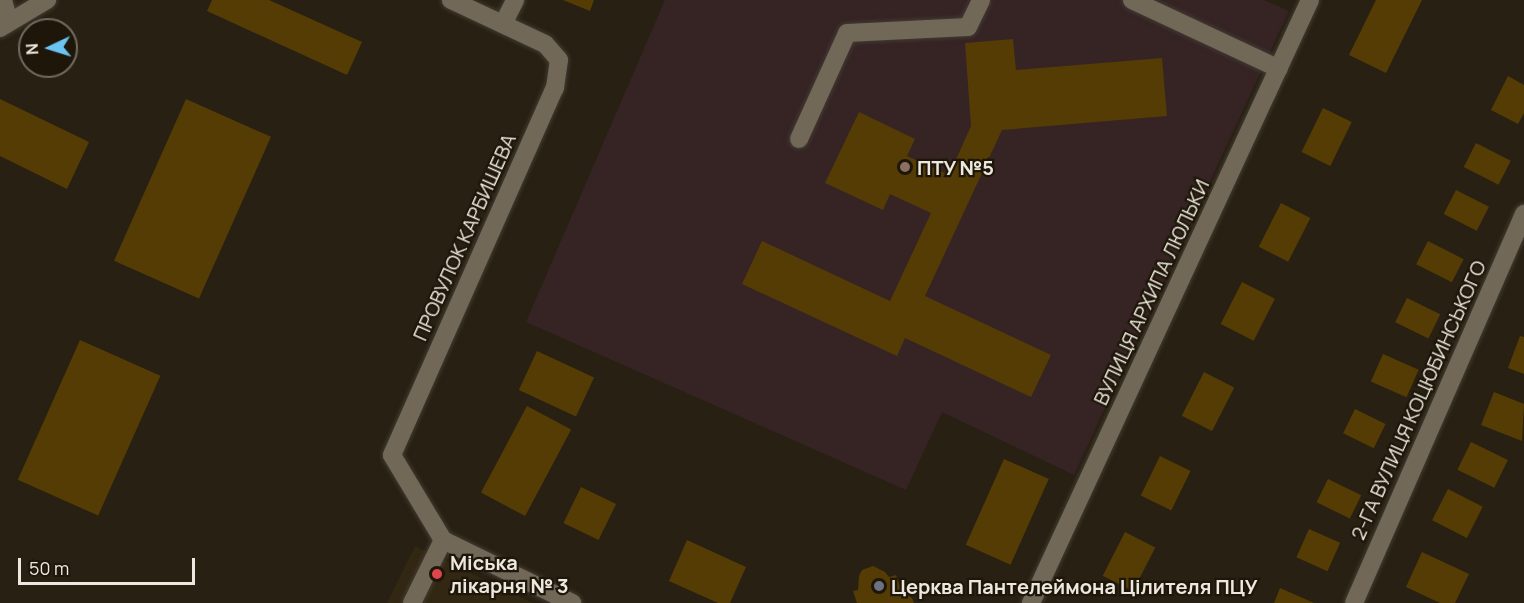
<!DOCTYPE html>
<html>
<head>
<meta charset="utf-8">
<style>
	body { margin:0 }
	#map { position:relative; width:1524px; height:603px; overflow:hidden; background:#282012; font-family:Manrope,sans-serif }
	div>[style] { position:absolute }
	.built>* { inset:0; background:#322712 }
	.education>* { inset:0; background:#362324 }
	.building>* { inset:0; background:#543c04; transform-origin:0 0 }
	.roads { filter:drop-shadow(0 0 2px #413b32) drop-shadow(0 0 2px #413b32) }
	.minor>* { height:18px; margin:-9px; padding:0 9px; transform-origin:9px; border-radius:9px; background:#716858 }
	.dots>* { width:16px; height:16px; translate:-50% -50%; box-sizing:border-box; border:3px solid #1e1709; border-radius:50% }
	span { translate:-50% -50%; white-space:nowrap; text-align:center; line-height:1.15; -webkit-text-stroke:4.5px #1e1709; paint-order:stroke }
	.poi-label { font-size:20px; color:#ede8df; font-weight:700 }
	.left { translate:0 -50%; text-align:left }
	.street-label { font-size:20px; color:#ede8df }
	.north { position:absolute; left:18px; top:18px; width:60px; height:60px; box-sizing:border-box; background:#1e1709; border:2px solid #716b5f; border-radius:50%; rotate:266deg; font-size:16px; font-weight:700; line-height:24px; text-align:center; color:#ede8df }
	.north::after { content:''; display:block; margin:auto; width:21px; height:27px; background:#6ac3f1; clip-path:polygon(50% 0,100% 100%,50% 72%,0 100%) }
	.scale { position:absolute; left:18px; top:558px; width:177px; height:27px; box-sizing:border-box; border:3px solid #ede8df; border-top:0; padding-left:8px; font-size:18px; line-height:21px; white-space:nowrap; color:#ede8df; -webkit-text-stroke:4px #1e1709; paint-order:stroke }
</style>
</head>
<body>
<div id="map">
	<div class="built">
		<i style="clip-path:polygon(415px 546px,533px 603px,387px 603px)"></i>
	</div>
	<div class="education">
		<i style="clip-path:polygon(665px 0,1264px 0,1289px 11px,1074px 475px,942px 412px,906px 490px,526px 322px)"></i>
	</div>
	<div class="building">
		<i style="clip-path:polygon(212px 0,269px 0,362px 42px,347px 75px,207px 11px)"></i>
		<i style="clip-path:polygon(563px 0,594px 0,590px 11px)"></i>
		<i style="clip-path:polygon(1376px 0,1422px 0,1386px 73px,1349px 55px)"></i>
		<i style="clip-path:polygon(1013px 39px,1016px 70px,1162px 58px,1167px 116px,1002px 130px,925px 296px,1051px 355px,1031px 397px,905px 338px,897px 356px,742px 284px,762px 241px,890px 301px,931px 213px,890px 194px,883px 210px,825px 183px,859px 112px,915px 139px,907px 156px,949px 175px,971px 126px,965px 43px)"></i>
		<i style="clip-path:polygon(1508px 76px,1524px 85px,1524px 113px,1518px 124px,1491px 110px)"></i>
		<i style="clip-path:polygon(0 99px,89px 142px,67px 189px,0 156px)"></i>
		<i style="left:186px;top:99px;width:93px;height:177px;rotate:24deg"></i>
		<i style="left:1323px;top:108px;width:32px;height:49px;rotate:26deg"></i>
		<i style="left:1476px;top:143px;width:39px;height:27px;rotate:27deg"></i>
		<i style="left:1456px;top:190px;width:37px;height:27px;rotate:27deg"></i>
		<i style="left:1281px;top:203px;width:33px;height:49px;rotate:27deg"></i>
		<i style="left:1428px;top:241px;width:40px;height:26px;rotate:27deg"></i>
		<i style="left:1242px;top:282px;width:37px;height:47px;rotate:27deg"></i>
		<i style="left:1407px;top:298px;width:37px;height:27px;rotate:26deg"></i>
		<i style="clip-path:polygon(1520px 336px,1524px 337px,1524px 374px,1508px 368px)"></i>
		<i style="left:80px;top:340px;width:88px;height:153px;rotate:24deg"></i>
		<i style="left:537px;top:351px;width:63px;height:43px;rotate:25deg"></i>
		<i style="left:1383px;top:354px;width:39px;height:30px;rotate:24deg"></i>
		<i style="left:1204px;top:372px;width:34px;height:49px;rotate:27deg"></i>
		<i style="clip-path:polygon(1494px 392px,1524px 404px,1522px 441px,1481px 425px)"></i>
		<i style="left:527px;top:406px;width:50px;height:98px;rotate:28deg"></i>
		<i style="left:1355px;top:409px;width:34px;height:27px;rotate:26deg"></i>
		<i style="left:1471px;top:442px;width:41px;height:31px;rotate:26deg"></i>
		<i style="left:1160px;top:456px;width:34px;height:44px;rotate:26deg"></i>
		<i style="left:1004px;top:459px;width:49px;height:94px;rotate:24deg"></i>
		<i style="left:1328px;top:479px;width:37px;height:26px;rotate:26deg"></i>
		<i style="left:581px;top:487px;width:39px;height:40px;rotate:26deg"></i>
		<i style="left:1448px;top:489px;width:39px;height:35px;rotate:27deg"></i>
		<i style="left:1309px;top:529px;width:34px;height:31px;rotate:24deg"></i>
		<i style="left:1125px;top:532px;width:34px;height:49px;rotate:27deg"></i>
		<i style="clip-path:polygon(687px 540px,746px 567px,730px 603px,718px 603px,669px 581px)"></i>
		<i style="clip-path:polygon(1422px 552px,1469px 574px,1455px 603px,1440px 603px,1406px 587px)"></i>
		<i style="clip-path:polygon(873px 566px,885px 572px,889px 577px,896px 575px,902px 592px,912px 598px,914px 603px,857px 603px,853px 591px,858px 590px,859px 576px,862px 570px)"></i>
		<i style="clip-path:polygon(1280px 588px,1314px 603px,1274px 603px)"></i>
	</div>
	<div class="roads">
		<div class="minor">
			<i style="left:3px;top:0;width:23px;rotate:75deg"></i>
			<i style="left:1132px;top:0;width:162px;rotate:25.1deg"></i>
			<i style="left:503px;top:24px;width:27px;rotate:-63deg"></i>
			<i style="left:0;top:28px;width:55px;rotate:-30.8deg"></i>
			<i style="left:799px;top:139px;width:116px;rotate:-65.6deg"></i>
			<i style="left:847px;top:33px;width:121px;rotate:-2.8deg"></i>
			<i style="left:968px;top:27px;width:30px;rotate:-64deg"></i>
			<i style="left:443px;top:540px;width:99px;rotate:-121deg"></i>
			<i style="left:392px;top:455px;width:402px;rotate:-66.1deg"></i>
			<i style="left:555px;top:88px;width:28px;rotate:-82deg"></i>
			<i style="left:559px;top:60px;width:21px;rotate:-131deg"></i>
			<i style="left:545px;top:44px;width:104px;rotate:-154.9deg"></i>
			<i style="left:443px;top:540px;width:144px;rotate:26deg"></i>
			<i style="left:412px;top:603px;width:70px;rotate:-63.8deg"></i>
			<i style="left:1031px;top:603px;width:664px;rotate:-65.17deg"></i>
			<i style="left:1354px;top:603px;width:425px;rotate:-66.4deg"></i>
		</div>
	</div>
	<div class="dots">
		<i style="left:905px;top:167px;background:#8d6e63"></i>
		<i style="left:437px;top:574px;background:#e0444e"></i>
		<i style="left:879px;top:586px;background:#6b7280"></i>
	</div>
	<div class="poi-label">
		<span class="left" style="left:917px;top:167px">ПТУ №5</span>
		<span class="left" style="left:450px;top:574px">Міська<br>лікарня № 3</span>
		<span class="left" style="left:891px;top:586px">Церква Пантелеймона Цілителя ПЦУ</span>
	</div>
	<div class="street-label">
		<span style="left:464px;top:237px;rotate:-66deg">ПРОВУЛОК КАРБИШЕВА</span>
		<span style="left:1151px;top:292px;rotate:-65deg">ВУЛИЦЯ АРХИПА ЛЮЛЬКИ</span>
		<span style="left:1418px;top:400px;rotate:-66deg">2-ГА ВУЛИЦЯ КОЦЮБИНСЬКОГО</span>
	</div>
	<div class="north">N</div>
	<div class="scale">50 m</div>
</div>
</body>
</html>
